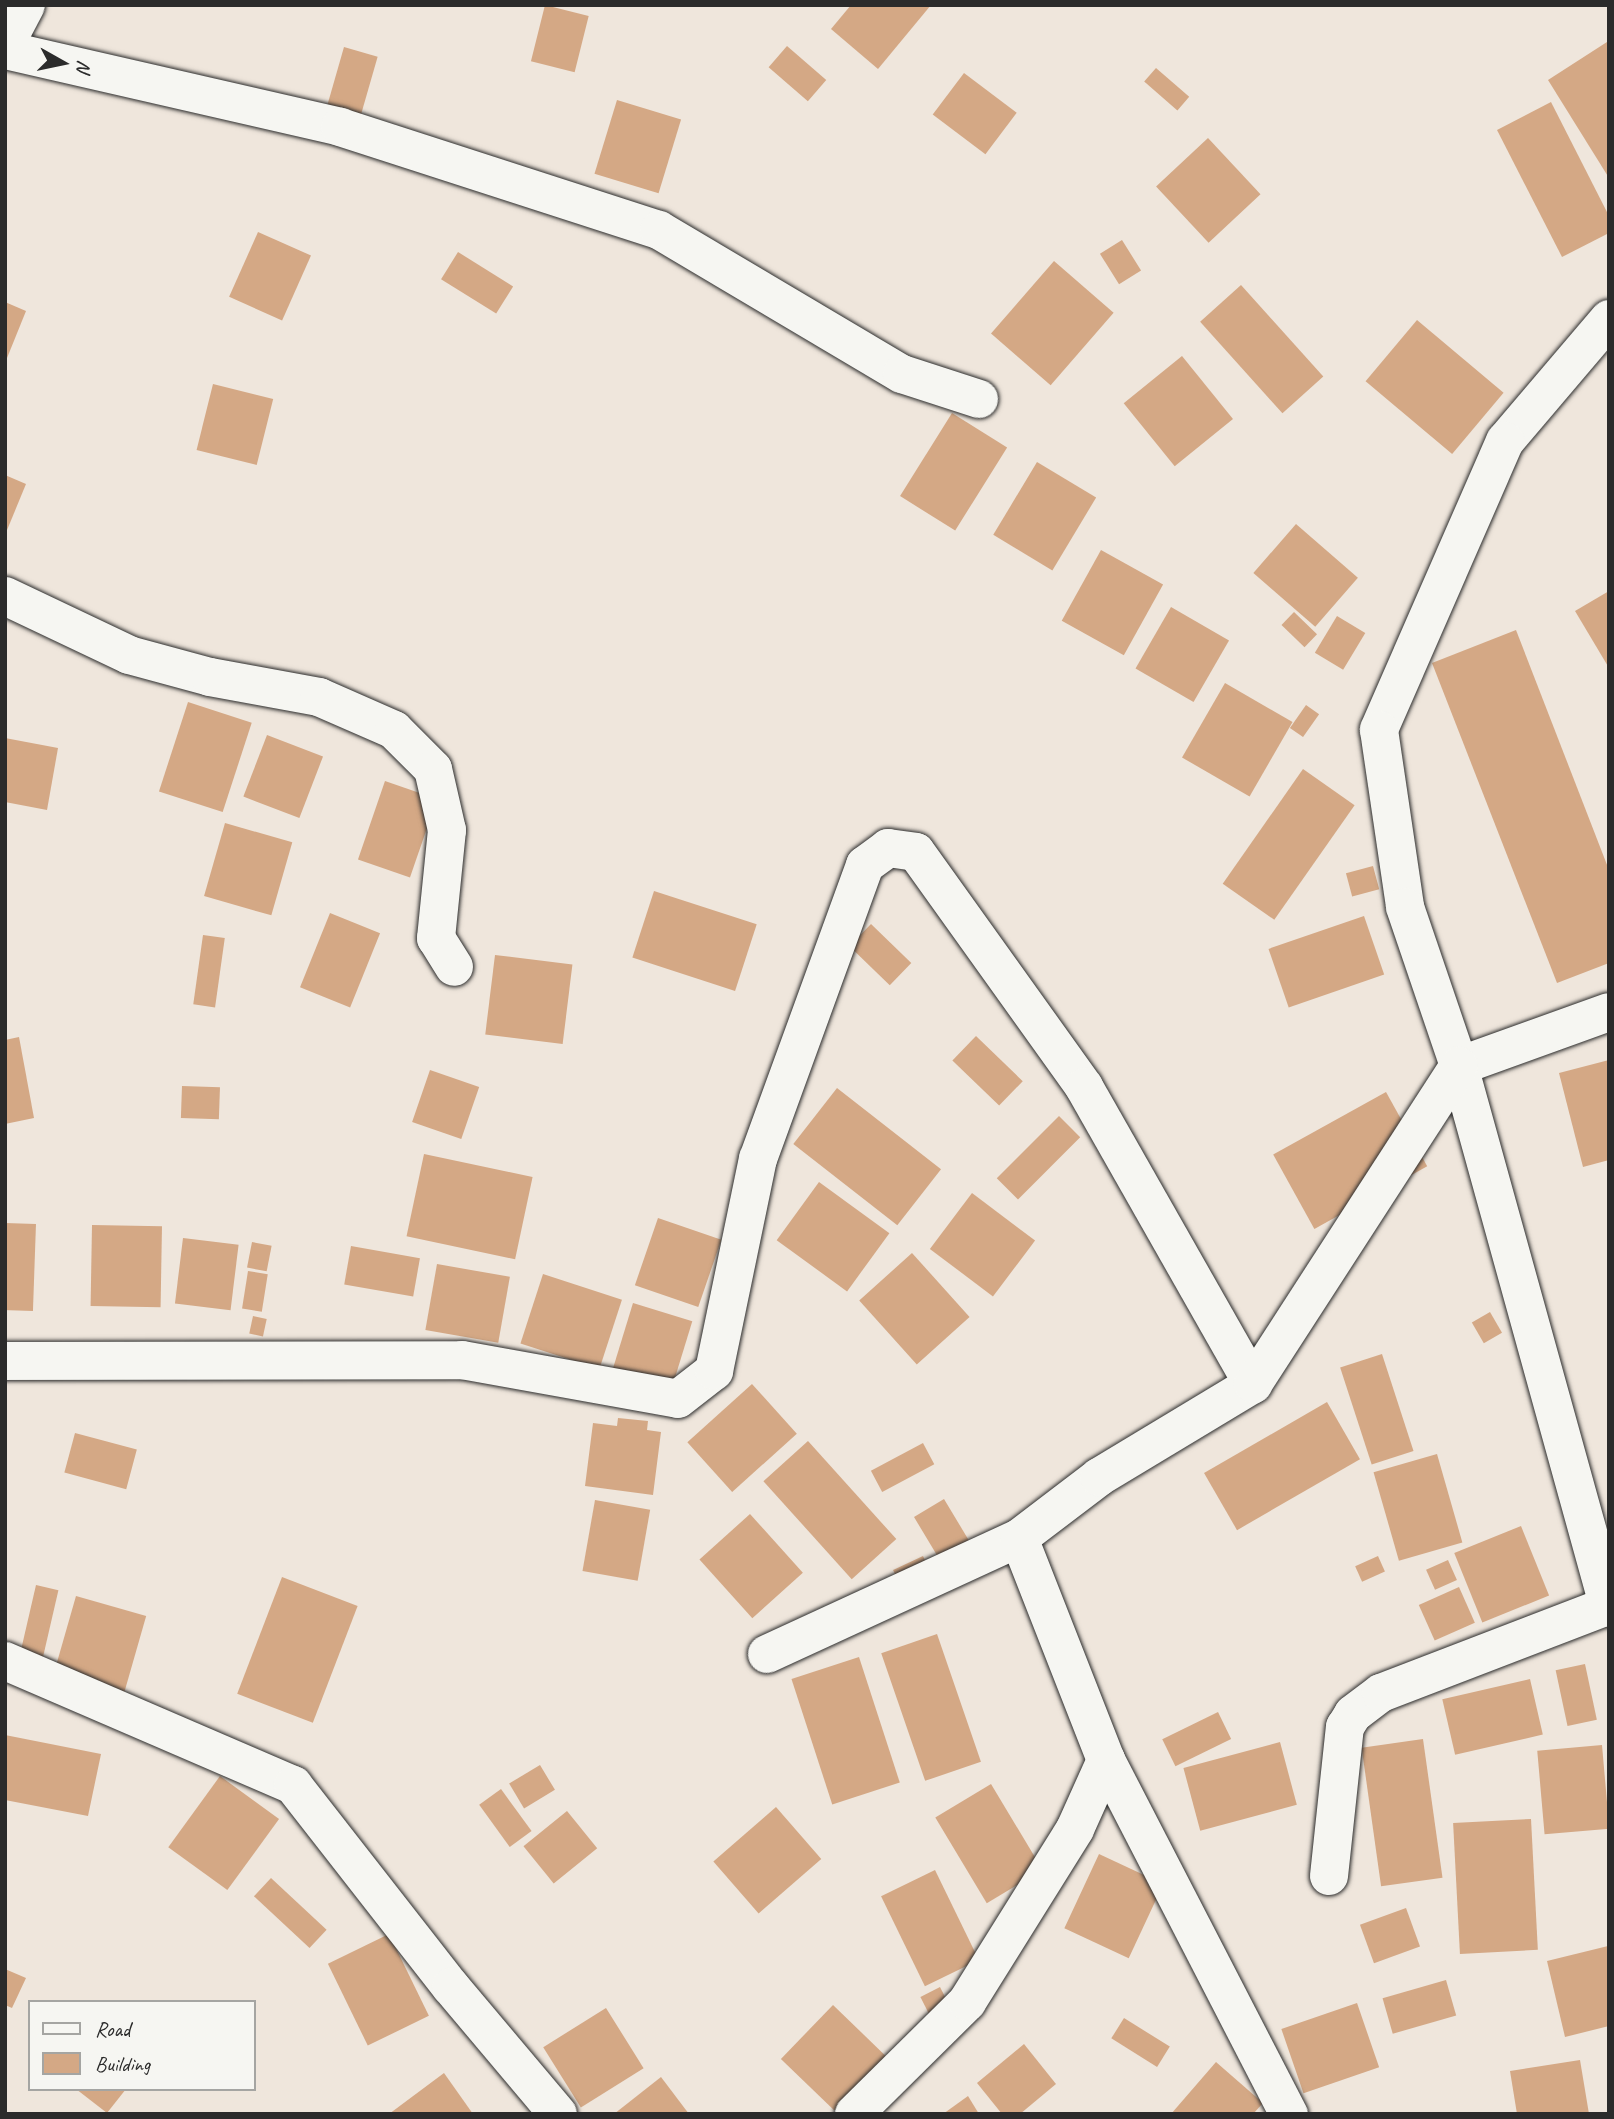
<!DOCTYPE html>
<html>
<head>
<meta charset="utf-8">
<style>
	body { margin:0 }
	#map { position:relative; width:1614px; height:2119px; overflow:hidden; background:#efe6dc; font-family:Caveat,sans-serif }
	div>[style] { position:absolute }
	.building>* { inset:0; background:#d4a885; transform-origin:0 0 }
	.roads { filter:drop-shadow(0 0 2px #2b2b2b) drop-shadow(0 0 2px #2b2b2b) }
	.minor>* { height:38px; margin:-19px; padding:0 19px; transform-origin:19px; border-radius:19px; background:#f6f6f2 }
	span { translate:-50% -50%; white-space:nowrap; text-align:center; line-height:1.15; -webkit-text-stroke:6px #f6f6f2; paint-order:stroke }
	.frame { position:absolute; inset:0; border:7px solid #2b2b2b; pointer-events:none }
	.legend { position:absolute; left:28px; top:2000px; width:228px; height:91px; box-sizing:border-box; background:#f6f6f2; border:2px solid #a5a5a2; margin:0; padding:9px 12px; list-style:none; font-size:21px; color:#2b2b2b }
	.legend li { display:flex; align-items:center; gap:14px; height:35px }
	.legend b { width:35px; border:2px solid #a5a5a2 }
	.north { position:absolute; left:28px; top:28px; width:70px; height:70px; -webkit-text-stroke:5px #f6f6f2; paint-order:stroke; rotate:99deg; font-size:19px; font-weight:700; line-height:28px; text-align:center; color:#2b2b2b }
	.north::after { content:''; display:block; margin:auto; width:24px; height:32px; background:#2b2b2b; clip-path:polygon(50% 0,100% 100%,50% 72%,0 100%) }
</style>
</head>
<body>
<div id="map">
	<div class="building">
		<i style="left:545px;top:5px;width:45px;height:58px;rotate:14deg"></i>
		<i style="clip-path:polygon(851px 5px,931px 5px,878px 69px,831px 29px)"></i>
		<i style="clip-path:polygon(1607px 42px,1609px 45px,1609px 178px,1548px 80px)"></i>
		<i style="left:787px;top:46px;width:52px;height:28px;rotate:41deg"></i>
		<i style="left:344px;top:47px;width:35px;height:60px;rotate:16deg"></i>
		<i style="left:1156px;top:68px;width:44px;height:18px;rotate:41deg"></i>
		<i style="left:964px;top:73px;width:66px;height:52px;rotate:37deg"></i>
		<i style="left:617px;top:100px;width:67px;height:77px;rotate:17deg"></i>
		<i style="clip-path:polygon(1551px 102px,1609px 216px,1609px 233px,1562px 257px,1497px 130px)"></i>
		<i style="left:1208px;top:138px;width:77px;height:71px;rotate:47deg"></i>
		<i style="left:258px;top:232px;width:58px;height:71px;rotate:24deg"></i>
		<i style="left:1122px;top:240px;width:36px;height:26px;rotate:58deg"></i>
		<i style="left:458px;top:252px;width:65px;height:32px;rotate:32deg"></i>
		<i style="left:1054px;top:261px;width:79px;height:96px;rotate:41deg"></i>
		<i style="left:1241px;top:285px;width:123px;height:55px;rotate:48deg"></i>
		<i style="clip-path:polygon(5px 302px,26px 311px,5px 363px)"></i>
		<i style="left:1417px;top:320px;width:113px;height:80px;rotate:40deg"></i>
		<i style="left:1182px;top:356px;width:81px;height:75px;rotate:51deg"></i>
		<i style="left:213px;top:384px;width:62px;height:68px;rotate:14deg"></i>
		<i style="left:952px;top:413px;width:65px;height:98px;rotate:32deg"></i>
		<i style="left:1037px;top:462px;width:69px;height:85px;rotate:31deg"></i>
		<i style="clip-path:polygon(5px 475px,26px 484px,5px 535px)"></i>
		<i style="left:1296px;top:524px;width:82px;height:65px;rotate:41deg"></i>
		<i style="left:1101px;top:550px;width:71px;height:81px;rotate:29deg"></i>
		<i style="clip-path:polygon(1609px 591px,1609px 668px,1575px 611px)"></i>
		<i style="left:1171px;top:607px;width:67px;height:71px;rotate:30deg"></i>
		<i style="left:1294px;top:612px;width:32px;height:18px;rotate:44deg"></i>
		<i style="left:1337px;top:616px;width:33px;height:43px;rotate:31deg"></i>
		<i style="clip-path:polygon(1516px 630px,1609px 870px,1609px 963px,1557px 983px,1432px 663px)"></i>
		<i style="left:1225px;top:683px;width:78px;height:86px;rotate:30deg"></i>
		<i style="left:188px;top:702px;width:67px;height:94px;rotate:18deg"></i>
		<i style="left:1306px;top:705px;width:16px;height:28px;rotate:35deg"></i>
		<i style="left:267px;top:735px;width:60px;height:66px;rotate:21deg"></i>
		<i style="clip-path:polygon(5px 738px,58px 748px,47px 810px,5px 802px)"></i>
		<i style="left:1303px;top:769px;width:63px;height:140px;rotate:35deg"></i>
		<i style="left:385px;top:781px;width:55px;height:83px;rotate:19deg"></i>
		<i style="left:225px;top:823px;width:70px;height:76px;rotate:16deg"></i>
		<i style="left:1373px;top:866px;width:24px;height:28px;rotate:75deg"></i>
		<i style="left:654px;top:891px;width:108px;height:70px;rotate:18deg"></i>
		<i style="left:330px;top:913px;width:54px;height:80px;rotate:22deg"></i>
		<i style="left:1364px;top:916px;width:62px;height:101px;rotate:71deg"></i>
		<i style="left:871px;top:924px;width:56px;height:31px;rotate:44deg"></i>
		<i style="left:203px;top:935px;width:22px;height:70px;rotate:8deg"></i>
		<i style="left:495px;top:955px;width:78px;height:80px;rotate:7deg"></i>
		<i style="left:976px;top:1036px;width:65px;height:34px;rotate:44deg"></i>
		<i style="clip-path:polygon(19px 1037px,34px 1118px,5px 1124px,5px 1040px)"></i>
		<i style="clip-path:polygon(1609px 1060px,1609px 1160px,1583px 1167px,1559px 1073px)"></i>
		<i style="left:430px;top:1070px;width:52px;height:55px;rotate:19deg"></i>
		<i style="left:182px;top:1086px;width:38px;height:32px;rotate:2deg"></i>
		<i style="left:837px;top:1088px;width:132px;height:71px;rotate:38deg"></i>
		<i style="left:1386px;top:1092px;width:85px;height:129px;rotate:61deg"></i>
		<i style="left:1059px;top:1116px;width:30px;height:88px;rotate:45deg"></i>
		<i style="left:424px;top:1154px;width:111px;height:84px;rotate:12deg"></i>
		<i style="left:819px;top:1182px;width:87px;height:72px;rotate:36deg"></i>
		<i style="left:972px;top:1193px;width:79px;height:70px;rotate:37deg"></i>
		<i style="left:658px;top:1218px;width:67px;height:71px;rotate:19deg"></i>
		<i style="left:5px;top:1223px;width:31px;height:87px;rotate:2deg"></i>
		<i style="left:92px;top:1225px;width:70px;height:81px;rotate:1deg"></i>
		<i style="left:183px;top:1238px;width:56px;height:66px;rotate:7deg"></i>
		<i style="left:252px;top:1242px;width:20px;height:26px;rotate:11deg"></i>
		<i style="left:351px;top:1246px;width:70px;height:39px;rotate:10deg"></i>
		<i style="left:912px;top:1253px;width:86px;height:71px;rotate:48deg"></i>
		<i style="left:437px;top:1264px;width:74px;height:67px;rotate:10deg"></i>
		<i style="left:248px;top:1271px;width:20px;height:38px;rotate:9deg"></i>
		<i style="left:543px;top:1274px;width:83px;height:73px;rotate:18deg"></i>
		<i style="left:633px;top:1303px;width:62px;height:72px;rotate:17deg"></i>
		<i style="left:1490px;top:1312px;width:24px;height:21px;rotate:60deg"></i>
		<i style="left:253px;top:1316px;width:14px;height:18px;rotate:12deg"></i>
		<i style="left:1382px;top:1354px;width:102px;height:44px;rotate:72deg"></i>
		<i style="left:752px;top:1384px;width:67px;height:87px;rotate:48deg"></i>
		<i style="left:1327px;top:1402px;width:66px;height:142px;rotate:60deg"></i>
		<i style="clip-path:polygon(618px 1418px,648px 1421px,647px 1430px,661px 1432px,653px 1495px,585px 1486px,593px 1423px,617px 1426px)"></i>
		<i style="left:75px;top:1433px;width:64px;height:41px;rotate:15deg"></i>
		<i style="left:808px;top:1441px;width:132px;height:60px;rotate:48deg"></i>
		<i style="left:923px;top:1443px;width:24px;height:59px;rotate:62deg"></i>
		<i style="left:1437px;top:1454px;width:92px;height:66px;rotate:74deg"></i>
		<i style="left:944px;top:1499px;width:49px;height:35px;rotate:59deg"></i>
		<i style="left:595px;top:1500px;width:56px;height:72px;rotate:10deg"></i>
		<i style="left:750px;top:1514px;width:79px;height:68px;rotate:48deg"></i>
		<i style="left:1521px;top:1526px;width:75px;height:72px;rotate:68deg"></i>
		<i style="left:923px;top:1556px;width:17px;height:33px;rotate:65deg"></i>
		<i style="left:1378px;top:1556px;width:17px;height:25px;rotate:66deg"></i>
		<i style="left:1448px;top:1560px;width:22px;height:24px;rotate:66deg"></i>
		<i style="left:282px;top:1577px;width:81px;height:125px;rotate:21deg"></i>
		<i style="left:36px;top:1585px;width:23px;height:70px;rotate:13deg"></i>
		<i style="left:1459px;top:1587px;width:39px;height:44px;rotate:66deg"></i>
		<i style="left:76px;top:1596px;width:73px;height:80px;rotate:16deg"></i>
		<i style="left:937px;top:1634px;width:135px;height:59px;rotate:71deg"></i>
		<i style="left:859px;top:1657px;width:132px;height:71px;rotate:72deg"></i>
		<i style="left:1585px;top:1664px;width:57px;height:30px;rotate:78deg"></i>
		<i style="left:1530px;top:1679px;width:57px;height:90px;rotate:77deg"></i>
		<i style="left:1218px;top:1712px;width:30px;height:62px;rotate:64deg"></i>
		<i style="clip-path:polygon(5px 1735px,101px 1754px,88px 1816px,5px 1800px)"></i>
		<i style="left:1423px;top:1739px;width:140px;height:62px;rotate:82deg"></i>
		<i style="left:1280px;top:1742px;width:65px;height:100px;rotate:75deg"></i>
		<i style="left:1602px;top:1745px;width:84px;height:65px;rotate:85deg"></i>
		<i style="left:540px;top:1765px;width:29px;height:36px;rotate:59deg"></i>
		<i style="left:220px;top:1776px;width:73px;height:88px;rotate:36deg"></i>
		<i style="left:991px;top:1784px;width:100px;height:65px;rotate:59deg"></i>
		<i style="left:501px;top:1789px;width:52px;height:27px;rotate:54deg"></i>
		<i style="left:776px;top:1807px;width:69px;height:83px;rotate:49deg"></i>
		<i style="left:567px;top:1811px;width:48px;height:56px;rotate:51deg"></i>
		<i style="left:1531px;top:1819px;width:131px;height:78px;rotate:87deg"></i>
		<i style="left:1099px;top:1854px;width:71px;height:82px;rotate:25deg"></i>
		<i style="left:935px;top:1870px;width:100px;height:60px;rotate:64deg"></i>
		<i style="left:271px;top:1878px;width:76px;height:25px;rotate:43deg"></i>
		<i style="left:1406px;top:1908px;width:41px;height:49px;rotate:70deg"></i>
		<i style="left:389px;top:1934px;width:91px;height:68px;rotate:64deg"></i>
		<i style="clip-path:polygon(1608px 1946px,1609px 2026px,1565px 2037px,1547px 1961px)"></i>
		<i style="clip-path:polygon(5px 1969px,26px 1978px,12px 2008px,5px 2005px)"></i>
		<i style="left:1446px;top:1980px;width:37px;height:66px;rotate:74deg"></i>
		<i style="left:940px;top:1987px;width:30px;height:22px;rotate:63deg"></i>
		<i style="left:1357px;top:2003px;width:68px;height:80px;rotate:71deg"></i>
		<i style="left:833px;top:2005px;width:74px;height:75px;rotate:44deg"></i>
		<i style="left:606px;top:2008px;width:71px;height:74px;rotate:58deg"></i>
		<i style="left:1124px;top:2018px;width:54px;height:24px;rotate:32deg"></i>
		<i style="clip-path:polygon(1024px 2044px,1056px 2084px,1020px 2114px,1002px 2114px,977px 2083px)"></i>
		<i style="clip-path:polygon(1580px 2060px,1589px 2114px,1517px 2114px,1510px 2071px)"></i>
		<i style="clip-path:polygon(1216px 2062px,1263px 2103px,1253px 2114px,1171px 2114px)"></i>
		<i style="clip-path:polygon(444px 2073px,473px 2114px,389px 2114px)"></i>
		<i style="clip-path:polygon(661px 2077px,689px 2114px,614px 2114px)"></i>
		<i style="clip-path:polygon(76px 2089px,126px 2089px,107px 2113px)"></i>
		<i style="clip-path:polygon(968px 2096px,979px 2114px,943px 2114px)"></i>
	</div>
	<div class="roads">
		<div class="minor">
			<i style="left:5px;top:45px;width:45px;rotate:-62.3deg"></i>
			<i style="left:5px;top:50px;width:344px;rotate:12.9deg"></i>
			<i style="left:340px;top:127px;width:335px;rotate:17.9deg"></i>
			<i style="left:659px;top:230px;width:282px;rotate:30.7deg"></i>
			<i style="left:902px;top:374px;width:81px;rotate:18deg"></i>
			<i style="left:1609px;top:319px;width:160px;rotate:130.4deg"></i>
			<i style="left:1505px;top:441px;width:315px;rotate:113.6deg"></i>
			<i style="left:1379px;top:730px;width:179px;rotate:81.6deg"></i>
			<i style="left:1405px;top:907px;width:168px;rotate:71.2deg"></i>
			<i style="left:1459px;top:1066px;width:159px;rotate:-19.8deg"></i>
			<i style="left:5px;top:596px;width:137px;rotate:25.4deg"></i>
			<i style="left:129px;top:655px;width:84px;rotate:15.2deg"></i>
			<i style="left:210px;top:677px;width:111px;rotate:10.4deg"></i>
			<i style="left:319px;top:697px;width:82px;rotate:23.7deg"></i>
			<i style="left:394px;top:730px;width:55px;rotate:45deg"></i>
			<i style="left:433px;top:769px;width:63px;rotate:77.1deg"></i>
			<i style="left:447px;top:830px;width:109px;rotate:95.8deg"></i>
			<i style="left:436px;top:938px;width:34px;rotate:58deg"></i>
			<i style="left:1459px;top:1066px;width:562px;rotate:74.53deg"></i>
			<i style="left:5px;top:1361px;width:457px;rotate:-0.1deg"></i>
			<i style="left:462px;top:1360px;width:219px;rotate:10.2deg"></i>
			<i style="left:678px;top:1399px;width:46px;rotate:-37.9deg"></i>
			<i style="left:714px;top:1371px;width:217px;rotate:-78.3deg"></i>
			<i style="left:758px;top:1159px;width:313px;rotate:-70deg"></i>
			<i style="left:865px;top:865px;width:29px;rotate:-36deg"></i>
			<i style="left:888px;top:848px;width:28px;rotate:8deg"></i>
			<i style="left:916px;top:852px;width:289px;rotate:54.4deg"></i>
			<i style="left:1084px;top:1087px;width:342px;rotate:60.4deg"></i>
			<i style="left:767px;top:1654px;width:277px;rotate:-24.7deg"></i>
			<i style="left:5px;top:1661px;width:314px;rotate:23.3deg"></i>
			<i style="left:293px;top:1785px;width:256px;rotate:52deg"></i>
			<i style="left:451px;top:1987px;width:166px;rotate:49.9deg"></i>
			<i style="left:1106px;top:1760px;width:399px;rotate:62.7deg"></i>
			<i style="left:1329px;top:1876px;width:150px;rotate:-83.9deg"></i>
			<i style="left:1345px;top:1727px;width:15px;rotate:-58deg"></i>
			<i style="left:1353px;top:1714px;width:35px;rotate:-37deg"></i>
			<i style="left:1381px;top:1693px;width:243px;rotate:-21deg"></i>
			<i style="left:854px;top:2114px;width:159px;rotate:-44.7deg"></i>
			<i style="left:967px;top:2002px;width:204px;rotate:-58deg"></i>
			<i style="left:1075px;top:1829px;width:76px;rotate:-65.8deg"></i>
			<i style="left:1106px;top:1760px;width:238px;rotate:-111.4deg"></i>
			<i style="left:1019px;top:1538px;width:101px;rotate:-37.3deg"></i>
			<i style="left:1099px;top:1477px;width:180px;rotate:-31.1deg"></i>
			<i style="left:1253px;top:1384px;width:379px;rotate:-57.1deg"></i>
		</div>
	</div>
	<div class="frame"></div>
	<ul class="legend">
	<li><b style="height:9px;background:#f6f6f2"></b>Road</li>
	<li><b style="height:19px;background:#d4a885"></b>Building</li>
	</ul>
	<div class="north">N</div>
</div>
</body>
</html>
